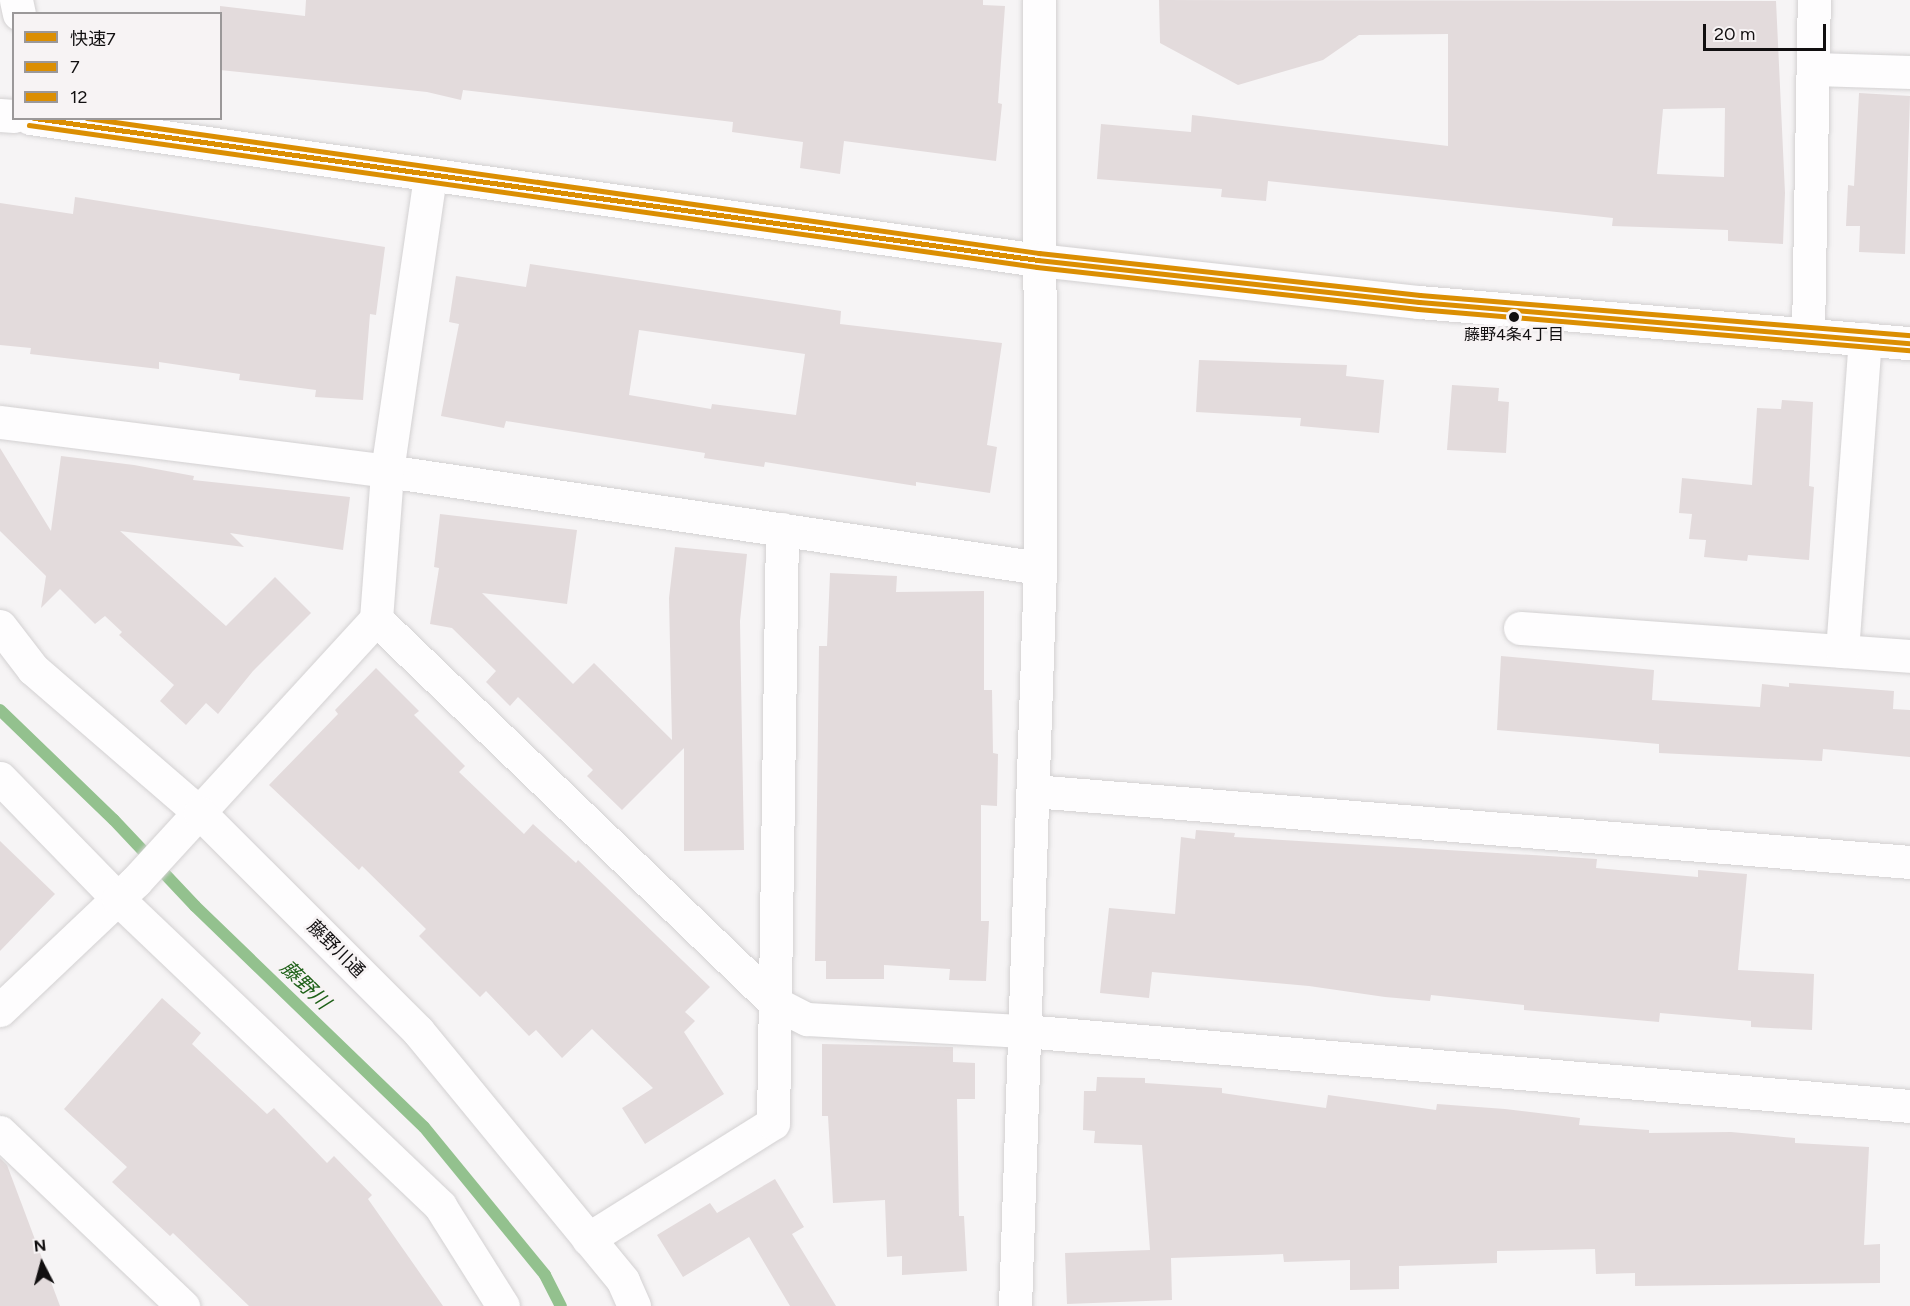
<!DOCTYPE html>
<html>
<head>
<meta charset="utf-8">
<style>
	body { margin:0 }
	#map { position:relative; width:1910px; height:1306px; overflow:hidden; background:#f6f4f5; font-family:Figtree,"Noto Sans JP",sans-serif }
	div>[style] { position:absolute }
	.stream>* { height:12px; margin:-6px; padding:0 6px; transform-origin:6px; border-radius:6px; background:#93c18e }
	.building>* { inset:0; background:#e3dbdc }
	.roads { filter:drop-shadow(0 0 2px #d3d1d2) drop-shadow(0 0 2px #d3d1d2) }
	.minor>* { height:33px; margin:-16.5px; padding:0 16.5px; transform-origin:16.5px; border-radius:16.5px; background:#fefdfe }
	.tertiary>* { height:33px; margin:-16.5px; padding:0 16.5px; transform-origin:16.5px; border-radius:16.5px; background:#fefdfe }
	.bus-1>* { height:4.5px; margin:-2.25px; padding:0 2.25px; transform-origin:2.25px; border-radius:2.25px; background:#db8e02 }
	.bus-2>* { height:4.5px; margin:-2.25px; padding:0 2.25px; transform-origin:2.25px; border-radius:2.25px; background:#db8e02 }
	.bus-3>* { height:4.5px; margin:-2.25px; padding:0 2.25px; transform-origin:2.25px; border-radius:2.25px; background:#db8e02 }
	.dots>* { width:16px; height:16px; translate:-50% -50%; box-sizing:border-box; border:3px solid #f7f3f4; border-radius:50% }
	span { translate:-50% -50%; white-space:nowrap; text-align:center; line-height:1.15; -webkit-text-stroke:5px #f7f3f4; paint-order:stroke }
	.bus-label { font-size:16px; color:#110f10 }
	.street-label { font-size:18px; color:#110f10 }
	.water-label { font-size:20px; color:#1d6017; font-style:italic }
	.legend { position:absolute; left:12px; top:12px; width:210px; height:108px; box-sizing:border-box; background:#f7f3f4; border:2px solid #9b9899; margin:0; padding:8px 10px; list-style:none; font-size:18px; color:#110f10 }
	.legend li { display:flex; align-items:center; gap:12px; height:30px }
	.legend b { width:30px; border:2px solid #9b9899 }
	.north { position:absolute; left:12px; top:1234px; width:60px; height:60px; -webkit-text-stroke:4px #f7f3f4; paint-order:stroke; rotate:354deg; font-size:16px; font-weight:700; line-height:24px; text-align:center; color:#110f10 }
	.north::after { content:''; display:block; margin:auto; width:21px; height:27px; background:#110f10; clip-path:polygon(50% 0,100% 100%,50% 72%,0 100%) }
	.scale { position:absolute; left:1703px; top:24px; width:123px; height:27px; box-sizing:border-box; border:3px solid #110f10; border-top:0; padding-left:8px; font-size:18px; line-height:21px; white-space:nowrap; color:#110f10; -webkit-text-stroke:4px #f7f3f4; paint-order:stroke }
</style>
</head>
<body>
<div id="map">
	<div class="stream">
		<i style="left:0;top:710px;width:158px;rotate:44deg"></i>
		<i style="left:114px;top:820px;width:118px;rotate:46.7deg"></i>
		<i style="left:195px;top:906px;width:318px;rotate:44deg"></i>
		<i style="left:424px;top:1127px;width:191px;rotate:50.7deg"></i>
		<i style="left:545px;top:1275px;width:35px;rotate:63deg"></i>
	</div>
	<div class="building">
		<i style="clip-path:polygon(306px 0,983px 0,983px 5px,1005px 6px,998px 103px,1002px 104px,996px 161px,844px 141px,840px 174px,800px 168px,803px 142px,732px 132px,733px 122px,463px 90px,461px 100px,427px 92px,220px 70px,220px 6px,305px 16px)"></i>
		<i style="clip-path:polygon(evenodd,1159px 0,1776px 1px,1785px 193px,1783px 244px,1728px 241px,1728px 230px,1612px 226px,1613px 218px,1268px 181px,1266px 201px,1221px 197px,1222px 189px,1097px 179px,1101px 124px,1191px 132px,1192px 115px,1448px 146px,1448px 34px,1359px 35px,1323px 60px,1238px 85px,1160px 43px,1159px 0,1725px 108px,1724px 177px,1657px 174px,1663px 109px,1725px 108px)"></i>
		<i style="clip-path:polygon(1859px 93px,1910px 96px,1905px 254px,1859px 252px,1860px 226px,1846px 226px,1848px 185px,1854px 186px)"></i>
		<i style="clip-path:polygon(75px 197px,385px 247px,376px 315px,370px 314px,363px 400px,315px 397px,316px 390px,239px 380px,240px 374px,159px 362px,159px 369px,30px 354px,31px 348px,0 345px,0 203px,73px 214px)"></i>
		<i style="clip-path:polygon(evenodd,530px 264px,841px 311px,840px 324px,1002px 343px,987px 445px,997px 447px,990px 493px,916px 482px,916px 486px,765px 462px,764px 467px,704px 458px,705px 453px,506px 421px,504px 428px,441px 416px,459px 324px,449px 322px,456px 276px,526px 287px,530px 264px,639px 330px,805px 354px,796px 415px,712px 404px,711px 409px,629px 395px,639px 330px)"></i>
		<i style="clip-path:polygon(1199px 360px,1347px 365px,1346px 376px,1384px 380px,1379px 433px,1300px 426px,1301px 418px,1196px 412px)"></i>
		<i style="clip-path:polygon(1452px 385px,1499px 388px,1498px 401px,1509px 402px,1506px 453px,1447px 450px)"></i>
		<i style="clip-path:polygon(1782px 400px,1813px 402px,1809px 486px,1814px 487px,1809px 560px,1748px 555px,1747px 561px,1704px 557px,1706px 540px,1689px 539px,1692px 514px,1679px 513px,1682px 478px,1752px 485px,1757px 408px,1781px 409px)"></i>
		<i style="clip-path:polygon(0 448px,51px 531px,61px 456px,134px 465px,194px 476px,193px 480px,350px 497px,343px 550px,230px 533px,244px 547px,120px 531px,226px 626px,275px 577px,311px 613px,253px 671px,218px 714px,206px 703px,186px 725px,160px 701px,174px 685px,119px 635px,122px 632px,105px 616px,95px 624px,60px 589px,41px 608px,46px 576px,0 531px)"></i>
		<i style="clip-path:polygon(440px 514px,577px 530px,567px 604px,482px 593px,573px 684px,594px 663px,672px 740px,669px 598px,675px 547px,747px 554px,740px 621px,744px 850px,684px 851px,684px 748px,622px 810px,587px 776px,593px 770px,518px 697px,510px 706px,486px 682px,496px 671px,452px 628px,430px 624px,439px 568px,434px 567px)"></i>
		<i style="clip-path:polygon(830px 573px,897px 576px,896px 592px,984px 591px,984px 690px,992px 690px,993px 753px,998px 754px,997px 806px,981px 805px,981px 921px,989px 921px,986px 981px,949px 980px,950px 969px,884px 965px,884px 979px,826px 979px,826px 961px,815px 961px,819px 646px,827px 646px)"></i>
		<i style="clip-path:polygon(1501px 656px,1654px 670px,1652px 700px,1760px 707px,1762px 684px,1789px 687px,1789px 683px,1894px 691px,1893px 709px,1910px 710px,1910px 757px,1823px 749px,1822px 761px,1659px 753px,1659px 744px,1497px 730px)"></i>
		<i style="clip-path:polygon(376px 668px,419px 711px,414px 715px,465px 766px,459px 772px,524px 834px,533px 824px,576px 863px,578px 860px,710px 987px,685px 1012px,695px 1021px,684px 1032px,724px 1094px,645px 1144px,622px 1108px,653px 1088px,592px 1029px,562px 1058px,536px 1030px,529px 1036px,486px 991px,480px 997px,419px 936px,426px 929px,362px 866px,359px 870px,269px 785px,338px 714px,335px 710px)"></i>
		<i style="clip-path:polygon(1196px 830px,1235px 833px,1234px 837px,1597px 859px,1596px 868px,1698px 877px,1698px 870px,1747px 874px,1738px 970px,1814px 974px,1812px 1030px,1751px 1027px,1751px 1021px,1660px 1013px,1659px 1022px,1524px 1010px,1524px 1005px,1431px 995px,1430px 1001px,1385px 997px,1309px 986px,1152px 972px,1149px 998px,1100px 993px,1109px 908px,1175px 914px,1181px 837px,1195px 839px)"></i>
		<i style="clip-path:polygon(0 841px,55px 894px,0 951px)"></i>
		<i style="clip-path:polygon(162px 998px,201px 1033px,192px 1044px,267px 1114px,274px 1108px,327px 1163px,334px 1156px,372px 1195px,368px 1199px,443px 1306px,249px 1306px,173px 1233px,170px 1236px,112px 1182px,127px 1167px,64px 1109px)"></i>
		<i style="clip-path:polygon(822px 1044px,953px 1047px,953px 1062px,975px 1063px,975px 1099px,957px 1099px,959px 1216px,964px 1216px,967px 1271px,902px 1275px,902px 1256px,887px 1257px,885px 1200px,833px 1203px,828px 1116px,822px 1116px)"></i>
		<i style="clip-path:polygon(1097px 1077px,1145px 1078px,1145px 1083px,1222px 1088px,1222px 1093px,1326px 1108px,1328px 1095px,1436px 1110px,1437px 1104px,1505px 1109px,1580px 1118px,1579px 1125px,1649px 1130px,1649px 1133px,1731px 1132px,1795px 1138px,1795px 1143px,1869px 1147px,1864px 1245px,1880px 1244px,1880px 1283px,1635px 1286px,1635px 1273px,1596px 1274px,1595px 1249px,1497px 1251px,1497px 1263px,1399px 1266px,1399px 1289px,1350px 1290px,1350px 1260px,1284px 1262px,1283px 1254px,1171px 1258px,1172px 1300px,1067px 1304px,1065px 1253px,1150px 1250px,1142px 1145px,1094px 1143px,1095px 1131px,1083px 1130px,1084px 1091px,1096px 1091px)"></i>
		<i style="clip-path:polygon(0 1158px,7px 1165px,60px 1306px,0 1306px)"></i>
		<i style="clip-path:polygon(775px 1179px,804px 1227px,792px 1234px,836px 1306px,790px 1306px,749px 1237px,683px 1277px,657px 1235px,710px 1203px,717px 1213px)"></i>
	</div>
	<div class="roads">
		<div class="minor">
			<i style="left:16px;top:0;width:14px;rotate:78deg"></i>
			<i style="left:1815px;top:69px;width:95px;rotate:1.8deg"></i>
			<i style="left:1808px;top:334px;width:334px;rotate:-89deg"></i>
			<i style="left:0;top:422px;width:390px;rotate:7.2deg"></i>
			<i style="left:387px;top:471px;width:660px;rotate:8.45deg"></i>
			<i style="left:376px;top:619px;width:554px;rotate:43.9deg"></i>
			<i style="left:775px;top:1003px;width:36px;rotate:27deg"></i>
			<i style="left:807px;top:1019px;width:217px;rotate:3.2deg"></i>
			<i style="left:1024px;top:1031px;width:889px;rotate:4.84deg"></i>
			<i style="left:1520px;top:628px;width:391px;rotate:4.1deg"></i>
			<i style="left:1842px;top:651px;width:313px;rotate:-85.8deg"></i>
			<i style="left:1033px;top:791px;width:880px;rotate:4.63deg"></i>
			<i style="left:0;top:1010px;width:187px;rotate:-43.5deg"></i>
			<i style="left:136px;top:881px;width:355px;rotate:-47.5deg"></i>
			<i style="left:376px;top:619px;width:148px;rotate:-85.7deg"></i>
			<i style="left:387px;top:471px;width:296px;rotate:-81.7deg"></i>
			<i style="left:0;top:1132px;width:253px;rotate:43.6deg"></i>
			<i style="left:588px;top:1239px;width:218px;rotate:-32.1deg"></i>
			<i style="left:773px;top:1123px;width:594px;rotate:-89.13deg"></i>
			<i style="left:1015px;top:1306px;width:738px;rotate:-88.06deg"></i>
			<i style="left:1040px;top:568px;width:568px;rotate:-90.1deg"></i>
		</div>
		<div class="tertiary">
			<i style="left:0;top:115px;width:14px;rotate:4deg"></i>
			<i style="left:30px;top:118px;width:1018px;rotate:8.02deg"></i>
			<i style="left:1038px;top:260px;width:383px;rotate:6.3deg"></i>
			<i style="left:1419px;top:302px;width:493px;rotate:4.8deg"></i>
			<i style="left:0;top:626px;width:54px;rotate:52.5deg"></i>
			<i style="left:33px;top:669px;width:221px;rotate:40.8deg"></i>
			<i style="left:200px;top:813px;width:308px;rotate:45deg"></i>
			<i style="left:418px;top:1031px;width:323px;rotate:50.6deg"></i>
			<i style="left:623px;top:1281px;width:27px;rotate:66deg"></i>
			<i style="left:0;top:778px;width:169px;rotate:45.7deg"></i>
			<i style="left:118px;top:899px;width:445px;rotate:43.6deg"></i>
			<i style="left:440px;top:1206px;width:118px;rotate:57.8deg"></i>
		</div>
	</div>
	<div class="bus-1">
		<i style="left:34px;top:118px;width:1014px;rotate:8.05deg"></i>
		<i style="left:1038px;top:260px;width:383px;rotate:6.3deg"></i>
		<i style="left:1419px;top:302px;width:493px;rotate:4.8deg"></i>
	</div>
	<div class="bus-2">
		<i style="left:29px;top:125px;width:1018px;rotate:8.02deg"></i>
		<i style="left:1037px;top:267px;width:383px;rotate:6.3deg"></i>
		<i style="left:1418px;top:309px;width:493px;rotate:4.8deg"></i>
	</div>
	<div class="bus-3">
		<i style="left:87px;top:118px;width:962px;rotate:8.07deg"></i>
		<i style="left:1039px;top:253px;width:383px;rotate:6.3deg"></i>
		<i style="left:1420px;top:295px;width:492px;rotate:4.7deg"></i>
	</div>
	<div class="dots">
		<i style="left:1514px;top:317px;background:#110f10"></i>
	</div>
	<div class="bus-label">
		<span style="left:1514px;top:335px">藤野4条4丁目</span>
	</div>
	<div class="street-label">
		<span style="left:336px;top:949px;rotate:45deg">藤野川通</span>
	</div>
	<div class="water-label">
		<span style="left:305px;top:985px;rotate:44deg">藤野川</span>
	</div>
	<ul class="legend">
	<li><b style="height:8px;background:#db8e02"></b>快速7</li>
	<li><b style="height:8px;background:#db8e02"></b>7</li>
	<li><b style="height:8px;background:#db8e02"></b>12</li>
	</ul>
	<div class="north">N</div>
	<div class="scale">20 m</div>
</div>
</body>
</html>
